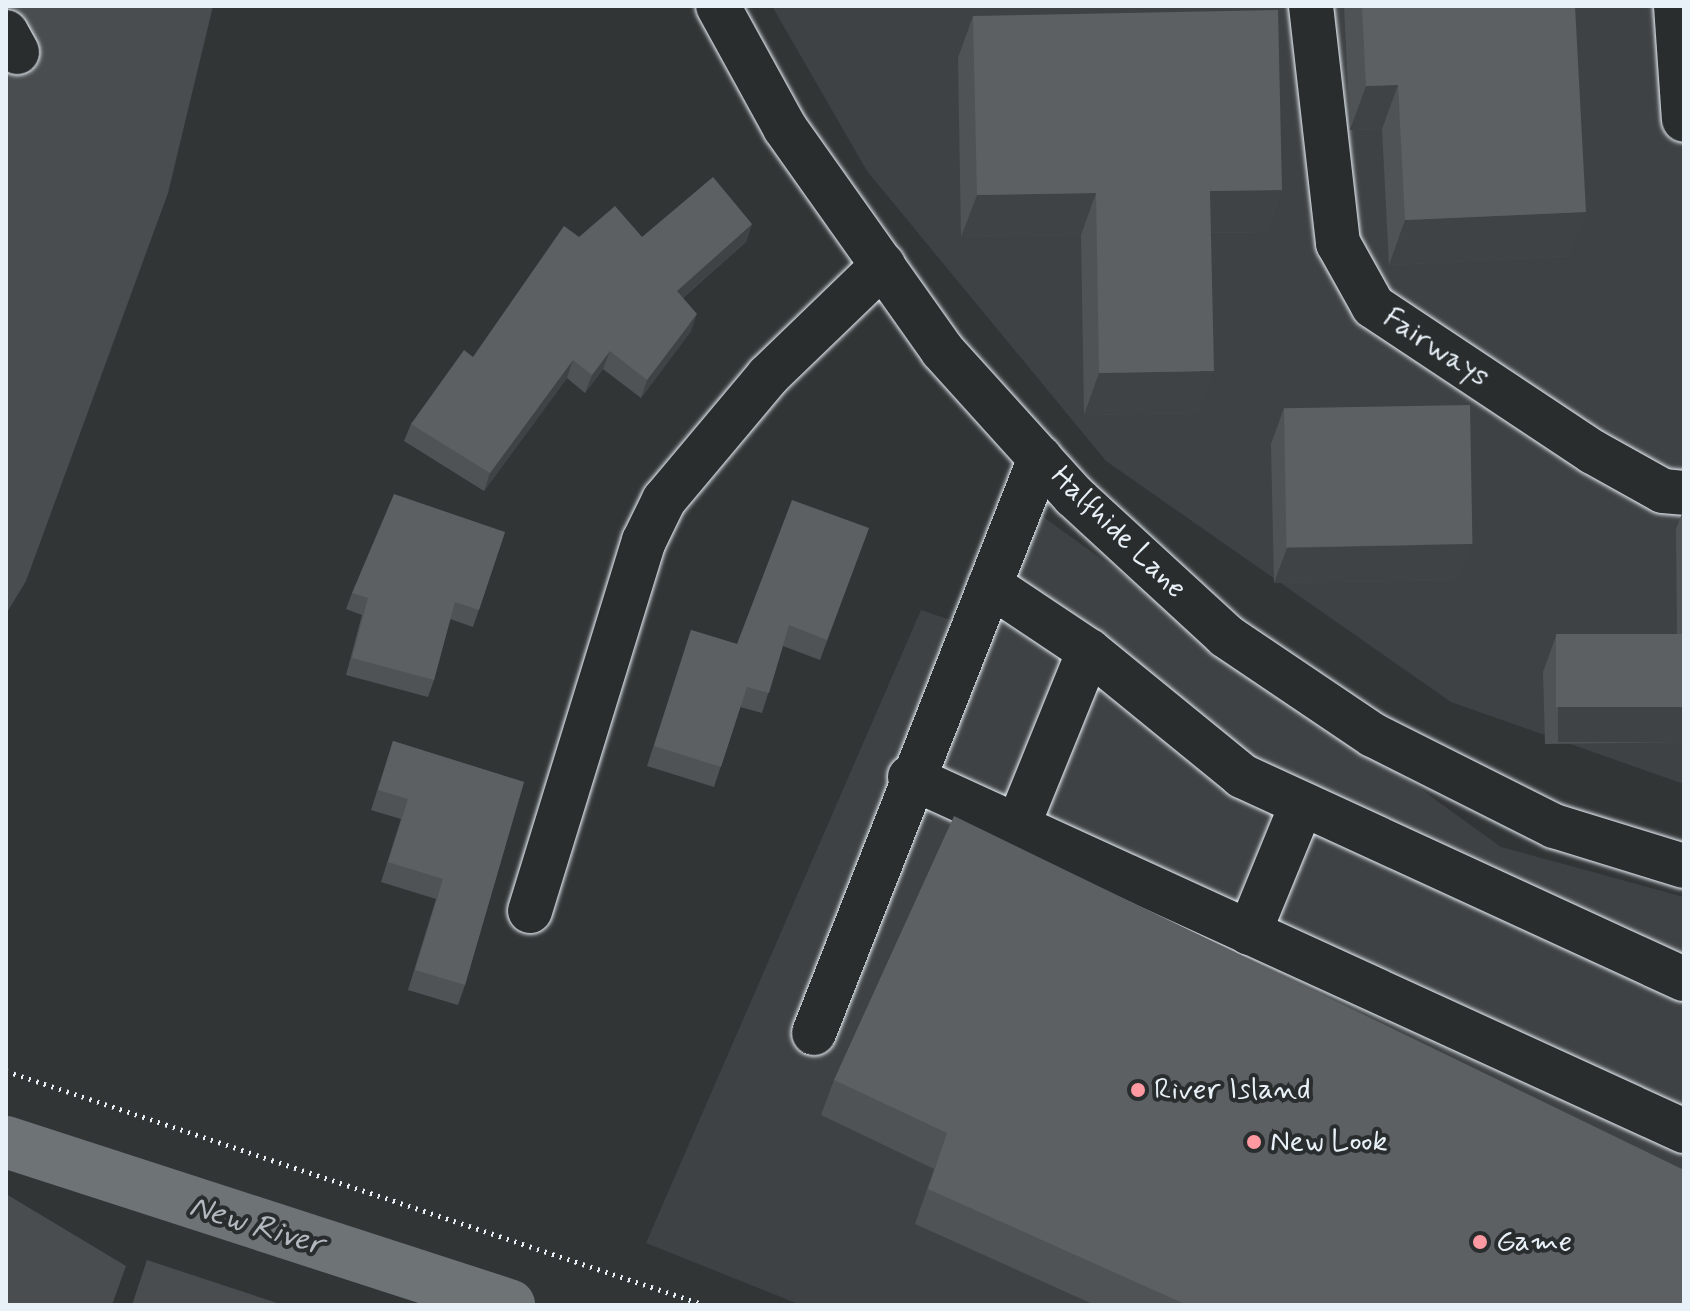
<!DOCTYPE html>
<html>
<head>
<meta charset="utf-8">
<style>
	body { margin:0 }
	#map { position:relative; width:1690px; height:1311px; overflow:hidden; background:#323536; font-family:Mynerve,sans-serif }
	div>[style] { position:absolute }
	.built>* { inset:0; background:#3f4244 }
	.green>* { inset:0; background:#494d4f }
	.canal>* { height:52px; margin:-26px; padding:0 26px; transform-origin:26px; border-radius:26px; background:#6e7376 }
	.path>* { height:5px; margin-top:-2.5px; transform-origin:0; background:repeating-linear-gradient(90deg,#e8f1f8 0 2px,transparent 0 8px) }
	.roads { filter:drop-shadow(0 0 2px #e8f1f8) drop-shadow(0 0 2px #e8f1f8) }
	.minor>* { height:44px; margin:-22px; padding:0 22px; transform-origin:22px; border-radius:22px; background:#2a2d2e }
	.major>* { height:44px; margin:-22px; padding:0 22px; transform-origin:22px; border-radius:22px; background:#2a2d2e }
	.wall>* { inset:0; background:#4f5355 }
	.shaded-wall>* { inset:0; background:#404345; transform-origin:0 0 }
	.building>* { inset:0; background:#5c6063; transform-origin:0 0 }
	.dots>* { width:22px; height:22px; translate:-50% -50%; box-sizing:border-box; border:4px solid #2a2d2e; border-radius:50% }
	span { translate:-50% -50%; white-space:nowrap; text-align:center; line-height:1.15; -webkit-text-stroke:8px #2a2d2e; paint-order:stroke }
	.street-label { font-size:30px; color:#e8f1f8 }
	.poi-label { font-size:30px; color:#e8f1f8 }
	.left { translate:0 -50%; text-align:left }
	.water-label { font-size:32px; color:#b1b8be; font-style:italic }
	.frame { position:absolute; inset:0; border:8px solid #e8f1f8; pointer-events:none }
</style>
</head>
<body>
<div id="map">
	<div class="built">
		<i style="clip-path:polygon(772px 6px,1684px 6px,1684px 784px,1451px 702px,1106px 461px,867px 171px)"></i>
		<i style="clip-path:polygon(1035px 511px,1501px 847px,1684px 897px,1684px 1305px,801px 1305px,646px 1243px,921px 610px,983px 631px)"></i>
	</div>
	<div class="green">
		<i style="clip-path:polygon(6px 6px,213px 6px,168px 193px,26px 581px,6px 614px)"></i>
		<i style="clip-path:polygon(6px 1194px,126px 1266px,112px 1305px,6px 1305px)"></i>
		<i style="clip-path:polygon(147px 1260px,283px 1305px,132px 1305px)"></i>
	</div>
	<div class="canal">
		<i style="left:6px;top:1142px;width:529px;rotate:17.96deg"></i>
	</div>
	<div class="path">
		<i style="left:6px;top:1071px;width:737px;rotate:18.51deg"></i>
	</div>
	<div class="roads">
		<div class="minor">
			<i style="left:1311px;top:6px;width:239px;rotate:83.5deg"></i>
			<i style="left:1338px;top:243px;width:72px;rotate:60.9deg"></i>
			<i style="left:1373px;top:306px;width:264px;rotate:33.6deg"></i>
			<i style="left:1593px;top:452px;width:80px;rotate:29.1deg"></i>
			<i style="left:1663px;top:491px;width:21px;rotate:5deg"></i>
			<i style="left:1676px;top:6px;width:114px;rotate:86deg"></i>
			<i style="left:6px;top:32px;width:23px;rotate:61deg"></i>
			<i style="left:990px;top:585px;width:119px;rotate:33.7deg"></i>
			<i style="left:1089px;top:651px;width:198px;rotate:39.2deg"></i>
			<i style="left:1242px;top:776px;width:486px;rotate:24.7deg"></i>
			<i style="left:910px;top:777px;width:851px;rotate:24.58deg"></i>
			<i style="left:1017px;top:828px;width:191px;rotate:-67.9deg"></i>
			<i style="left:530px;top:911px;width:387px;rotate:-72.9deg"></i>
			<i style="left:644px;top:541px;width:46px;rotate:-64deg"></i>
			<i style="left:664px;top:500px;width:162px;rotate:-50deg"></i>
			<i style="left:768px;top:376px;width:160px;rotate:-44deg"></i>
			<i style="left:1249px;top:933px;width:139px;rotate:-67.7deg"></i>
			<i style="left:814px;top:1033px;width:618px;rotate:-68.54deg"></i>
		</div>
		<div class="major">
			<i style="left:718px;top:6px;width:139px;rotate:61.2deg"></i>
			<i style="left:785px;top:128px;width:272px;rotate:54.7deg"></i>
			<i style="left:942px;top:350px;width:197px;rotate:47.9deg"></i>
			<i style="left:1074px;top:496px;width:207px;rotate:42.6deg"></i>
			<i style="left:1226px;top:636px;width:177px;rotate:34deg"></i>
			<i style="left:1373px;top:735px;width:203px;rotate:26.7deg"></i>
			<i style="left:1554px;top:826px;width:136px;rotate:17.1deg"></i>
		</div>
	</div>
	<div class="wall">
		<i style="clip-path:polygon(1344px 6px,1575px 6px,1570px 256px,1389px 265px,1382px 129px,1350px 130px)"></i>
		<i style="clip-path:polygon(973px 16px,1282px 190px,1266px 232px,1211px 233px,1198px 413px,1084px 415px,1081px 235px,961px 237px,958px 58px)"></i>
		<i style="clip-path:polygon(752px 224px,746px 242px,683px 298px,691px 331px,641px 398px,603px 369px,585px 393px,567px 378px,484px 491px,404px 441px,411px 424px,473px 357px,579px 237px,642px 237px)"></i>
		<i style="clip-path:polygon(1284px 408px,1460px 580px,1274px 583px,1271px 444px)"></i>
		<i style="clip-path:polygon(1684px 508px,1684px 742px,1545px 744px,1543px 672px,1556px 636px,1677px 635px,1676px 529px)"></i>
		<i style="clip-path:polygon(869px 528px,820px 660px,783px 646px,762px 713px,740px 707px,714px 787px,647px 766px,691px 630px,737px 644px)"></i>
		<i style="clip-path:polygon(505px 532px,473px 627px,450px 619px,434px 680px,428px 697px,346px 675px,362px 615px,346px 609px,352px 593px)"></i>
		<i style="clip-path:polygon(393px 741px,524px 782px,465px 985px,458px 1005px,408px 990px,436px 899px,381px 882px,401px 819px,371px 810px)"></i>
		<i style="clip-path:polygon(834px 1080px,1684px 1305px,1095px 1305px,915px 1224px,934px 1169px,821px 1115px)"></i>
	</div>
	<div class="shaded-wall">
		<i style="clip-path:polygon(1398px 85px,1382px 129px,1350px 130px,1366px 86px)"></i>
		<i style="clip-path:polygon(1282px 190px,1266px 232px,1195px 233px,1210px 191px)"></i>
		<i style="clip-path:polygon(1096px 193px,1081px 235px,961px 237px,977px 195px)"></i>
		<i style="clip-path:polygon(1586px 212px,1570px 256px,1389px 265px,1405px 220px)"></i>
		<i style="clip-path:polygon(752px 224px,746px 242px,670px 309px,677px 291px)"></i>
		<i style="clip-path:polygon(697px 314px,691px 331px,641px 398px,647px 380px)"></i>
		<i style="clip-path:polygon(610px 351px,603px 369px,585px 393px,592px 375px)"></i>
		<i style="clip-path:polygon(573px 360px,567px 378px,484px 491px,490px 473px)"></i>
		<i style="clip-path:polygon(1214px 371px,1198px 413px,1084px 415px,1099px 373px)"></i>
		<i style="clip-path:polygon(1473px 544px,1460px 580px,1274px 583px,1287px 548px)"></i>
		<i style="left:1684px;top:707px;width:35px;height:126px;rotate:90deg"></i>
	</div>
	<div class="building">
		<i style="clip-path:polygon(1362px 6px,1575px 6px,1586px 212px,1405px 220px,1398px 85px,1366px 86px)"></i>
		<i style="clip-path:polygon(1278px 10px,1282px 190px,1210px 191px,1214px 371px,1099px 373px,1096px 193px,977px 195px,973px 16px)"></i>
		<i style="clip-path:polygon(713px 177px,752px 224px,677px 291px,697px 314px,647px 380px,610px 351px,592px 375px,573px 360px,490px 473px,411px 424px,464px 350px,473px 357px,564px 226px,579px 237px,615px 206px,642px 237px)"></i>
		<i style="left:1470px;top:405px;width:139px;height:186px;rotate:89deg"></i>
		<i style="clip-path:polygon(394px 494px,505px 532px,479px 610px,455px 602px,434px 680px,352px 658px,368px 598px,352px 593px)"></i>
		<i style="clip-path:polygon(792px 500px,869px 528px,827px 640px,789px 625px,769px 693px,747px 687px,721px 767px,654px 746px,691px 630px,737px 644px)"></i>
		<i style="left:1684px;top:634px;width:73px;height:128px;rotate:90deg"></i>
		<i style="clip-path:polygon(393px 741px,524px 782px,465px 985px,415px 970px,443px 879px,388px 862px,408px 799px,378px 790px)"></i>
		<i style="clip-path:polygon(954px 816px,1684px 1170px,1684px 1305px,1187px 1305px,928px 1189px,947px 1133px,834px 1080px)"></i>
	</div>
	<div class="dots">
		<i style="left:1138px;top:1090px;background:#ff9aa2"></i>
		<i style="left:1254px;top:1142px;background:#ff9aa2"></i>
		<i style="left:1480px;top:1242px;background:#ff9aa2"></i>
	</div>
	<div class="street-label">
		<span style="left:1436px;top:348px;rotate:33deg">Fairways</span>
		<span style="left:1118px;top:533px;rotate:44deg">Halfhide Lane</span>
	</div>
	<div class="poi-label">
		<span class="left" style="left:1154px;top:1090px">River Island</span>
		<span class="left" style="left:1270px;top:1142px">New Look</span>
		<span class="left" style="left:1496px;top:1242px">Game</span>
	</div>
	<div class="water-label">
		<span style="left:256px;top:1226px;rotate:17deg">New River</span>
	</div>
	<div class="frame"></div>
</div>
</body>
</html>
